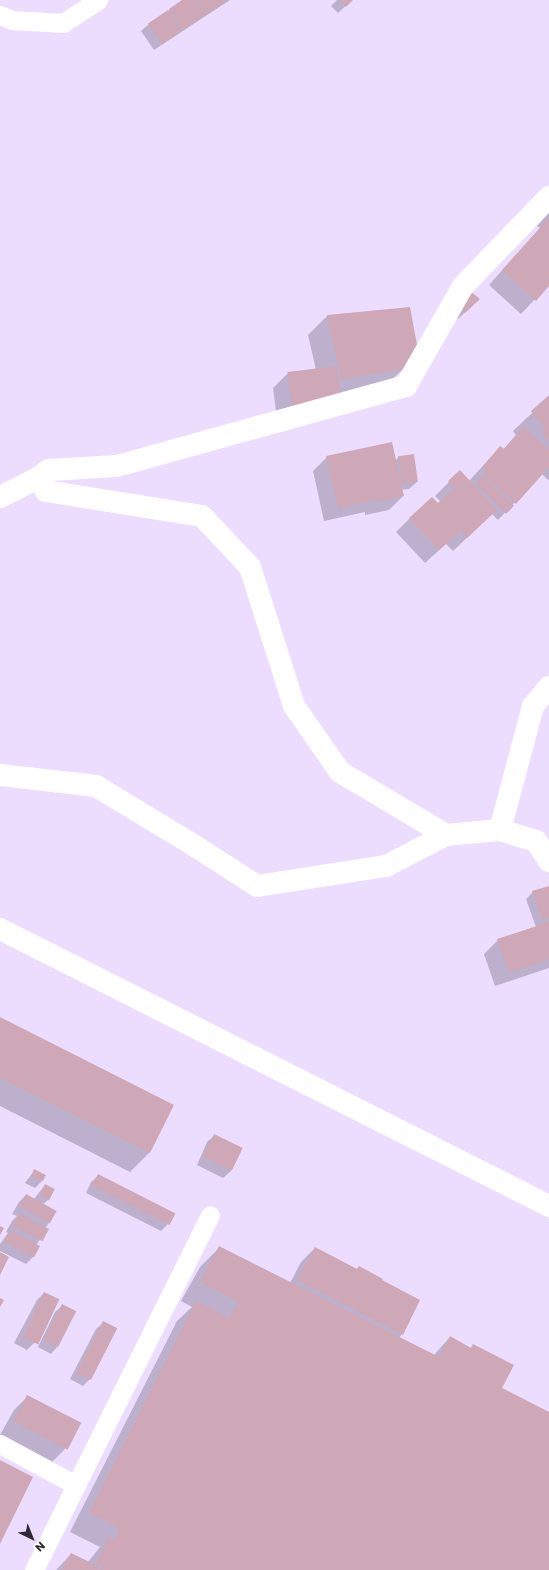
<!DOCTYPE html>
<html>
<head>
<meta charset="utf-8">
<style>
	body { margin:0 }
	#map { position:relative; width:549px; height:1570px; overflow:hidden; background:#ecddff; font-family:Poppins,sans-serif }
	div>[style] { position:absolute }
	.shadow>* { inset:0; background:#0003 }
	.building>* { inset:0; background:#cea8b7; transform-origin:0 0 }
	.service>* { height:19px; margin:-9.5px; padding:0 9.5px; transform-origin:9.5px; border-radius:9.5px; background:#fff }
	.minor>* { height:22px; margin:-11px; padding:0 11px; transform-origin:11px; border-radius:11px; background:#fff }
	span { translate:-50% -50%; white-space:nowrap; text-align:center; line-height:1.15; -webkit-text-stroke:3px #fff; paint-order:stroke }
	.north { position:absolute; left:12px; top:1518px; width:40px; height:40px; -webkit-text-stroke:3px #fff; paint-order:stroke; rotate:137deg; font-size:11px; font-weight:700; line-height:16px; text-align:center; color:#2f2936 }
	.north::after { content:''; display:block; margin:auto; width:14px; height:18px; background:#2f2936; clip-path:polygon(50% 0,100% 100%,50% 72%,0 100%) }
</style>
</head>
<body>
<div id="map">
	<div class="shadow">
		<i style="clip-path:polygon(184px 0,230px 0,154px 50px,141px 31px,149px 24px)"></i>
		<i style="clip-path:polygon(337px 0,352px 0,338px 13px,331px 6px)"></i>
		<i style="clip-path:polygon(549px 212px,549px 284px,521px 314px,489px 285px,540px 228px,537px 226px)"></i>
		<i style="clip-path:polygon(463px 300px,472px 306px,458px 319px,452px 315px)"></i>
		<i style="clip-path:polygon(410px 308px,403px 369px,383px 388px,277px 419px,273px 388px,287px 374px,316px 370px,308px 335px,327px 316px)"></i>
		<i style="clip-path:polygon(549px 397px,549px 479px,548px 480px,542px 474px,498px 520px,492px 514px,453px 551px,446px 544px,425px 563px,396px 532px,410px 518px,441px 502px,435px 496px,449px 482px,469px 481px,500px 447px,503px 450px,516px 435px,513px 431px)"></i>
		<i style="clip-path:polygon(327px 457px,395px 461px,399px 457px,417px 482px,409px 489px,401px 490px,403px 496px,389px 510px,365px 515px,365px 512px,324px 521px,313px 471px)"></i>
		<i style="clip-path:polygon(549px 887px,549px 968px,495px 986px,484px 954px,498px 940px,536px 927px,526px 899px,533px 892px)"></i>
		<i style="clip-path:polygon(0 1018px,173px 1105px,149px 1153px,130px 1172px,0 1106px)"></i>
		<i style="clip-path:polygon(215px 1135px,231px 1171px,223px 1178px,197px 1165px,207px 1142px)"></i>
		<i style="clip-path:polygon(34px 1171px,43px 1180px,35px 1188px,25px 1183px)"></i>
		<i style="clip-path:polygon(99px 1175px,168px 1224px,161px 1231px,86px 1193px,91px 1182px)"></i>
		<i style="clip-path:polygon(45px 1185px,48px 1200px,43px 1204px,49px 1223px,45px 1228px,48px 1229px,36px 1245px,33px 1257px,26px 1264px,0 1251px,0 1244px,8px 1233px,6px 1232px,12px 1221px,17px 1216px,12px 1214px,19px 1202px,26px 1195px,34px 1199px)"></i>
		<i style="clip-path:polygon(219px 1248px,290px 1283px,301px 1262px,315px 1248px,356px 1270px,359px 1267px,381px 1281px,402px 1334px,399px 1338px,434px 1355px,450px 1337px,470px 1349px,473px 1345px,500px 1389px,549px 1413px,549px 1570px,56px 1570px,71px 1554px,88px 1562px,100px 1547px,70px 1532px,177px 1321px,192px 1307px,181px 1301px,200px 1267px)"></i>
		<i style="clip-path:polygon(44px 1293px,34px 1343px,27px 1350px,14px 1343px,37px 1300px)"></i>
		<i style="clip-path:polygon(63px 1305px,58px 1346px,51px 1354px,38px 1347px,55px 1312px)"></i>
		<i style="clip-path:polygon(104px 1322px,116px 1328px,90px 1379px,83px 1386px,70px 1379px,96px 1329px)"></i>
		<i style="clip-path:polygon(28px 1396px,66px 1448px,52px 1462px,0 1435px,14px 1410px)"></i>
	</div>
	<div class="building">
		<i style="clip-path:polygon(182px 0,195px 0,205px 15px,183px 30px,169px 9px)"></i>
		<i style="clip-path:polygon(196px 0,228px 0,206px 15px)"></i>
		<i style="clip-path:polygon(340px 0,353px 0,346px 7px)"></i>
		<i style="left:168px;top:10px;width:25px;height:24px;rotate:56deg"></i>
		<i style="clip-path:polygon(549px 218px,549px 286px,536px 301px,502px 270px)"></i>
		<i style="clip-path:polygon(470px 291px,480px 299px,465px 313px,458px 307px)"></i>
		<i style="clip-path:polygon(410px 307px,417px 345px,403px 369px,341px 379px,327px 315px)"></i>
		<i style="left:337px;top:366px;width:33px;height:50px;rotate:83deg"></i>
		<i style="clip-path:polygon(549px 395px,549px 441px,542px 433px,546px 429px,531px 411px)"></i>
		<i style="clip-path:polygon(523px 427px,549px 450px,549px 467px,516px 504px,483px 475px,486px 471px,482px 468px,500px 446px,504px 449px)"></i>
		<i style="clip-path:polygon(392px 442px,404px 496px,378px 502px,378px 499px,338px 508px,326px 456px)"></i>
		<i style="left:414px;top:454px;width:28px;height:16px;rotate:82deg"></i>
		<i style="clip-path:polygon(460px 470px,497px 510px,467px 538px,461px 531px,439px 550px,409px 518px,432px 497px,438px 503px,455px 488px,448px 481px)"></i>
		<i style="left:483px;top:476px;width:43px;height:11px;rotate:44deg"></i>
		<i style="clip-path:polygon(549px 886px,549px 918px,543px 920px,532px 891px)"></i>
		<i style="clip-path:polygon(549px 922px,549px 959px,509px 973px,497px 939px)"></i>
		<i style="clip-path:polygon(0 1017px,174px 1105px,150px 1153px,0 1078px)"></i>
		<i style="left:214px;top:1134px;width:32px;height:25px;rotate:26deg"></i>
		<i style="clip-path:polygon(34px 1169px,46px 1175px,43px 1181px,31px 1176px)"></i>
		<i style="left:98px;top:1174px;width:87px;height:13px;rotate:27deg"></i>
		<i style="left:45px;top:1184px;width:11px;height:13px;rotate:27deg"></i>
		<i style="left:26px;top:1194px;width:35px;height:14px;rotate:29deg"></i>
		<i style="left:19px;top:1213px;width:34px;height:14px;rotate:28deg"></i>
		<i style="clip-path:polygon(0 1226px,4px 1228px,0 1235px)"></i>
		<i style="left:10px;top:1230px;width:34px;height:13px;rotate:28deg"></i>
		<i style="clip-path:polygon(219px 1246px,439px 1357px,450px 1336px,471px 1348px,473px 1344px,514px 1365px,502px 1388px,549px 1412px,549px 1570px,100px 1570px,102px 1566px,96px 1563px,109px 1537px,114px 1540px,119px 1528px,89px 1513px,196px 1301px,230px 1318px,238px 1302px,200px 1282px)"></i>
		<i style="clip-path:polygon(315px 1247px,357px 1269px,359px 1266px,383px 1279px,382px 1280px,420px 1300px,403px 1335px,297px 1280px)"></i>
		<i style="clip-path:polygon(0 1252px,9px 1257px,0 1275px)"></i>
		<i style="left:44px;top:1292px;width:17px;height:50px;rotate:25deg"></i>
		<i style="clip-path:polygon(0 1298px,4px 1300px,0 1307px)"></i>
		<i style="left:62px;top:1304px;width:16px;height:40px;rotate:27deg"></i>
		<i style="left:103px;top:1321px;width:16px;height:58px;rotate:27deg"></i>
		<i style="left:27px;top:1395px;width:61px;height:30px;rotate:27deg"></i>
		<i style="clip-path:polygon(0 1460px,33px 1477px,0 1544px)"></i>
		<i style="clip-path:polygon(71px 1553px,100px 1567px,98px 1570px,62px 1570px)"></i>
	</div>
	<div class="service">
		<i style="left:0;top:15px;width:13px;rotate:23deg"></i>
		<i style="left:12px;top:20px;width:51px;rotate:3.4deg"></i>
		<i style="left:63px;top:23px;width:42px;rotate:-33.3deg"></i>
		<i style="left:0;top:1444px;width:86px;rotate:28.3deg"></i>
		<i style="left:76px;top:1485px;width:95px;rotate:116.3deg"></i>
		<i style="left:76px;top:1485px;width:301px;rotate:-63.6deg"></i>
	</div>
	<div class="minor">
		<i style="left:38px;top:478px;width:15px;rotate:58deg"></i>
		<i style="left:46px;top:491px;width:158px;rotate:9.1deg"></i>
		<i style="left:202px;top:516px;width:70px;rotate:46.7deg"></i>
		<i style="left:250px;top:567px;width:146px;rotate:72.4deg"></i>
		<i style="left:294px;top:706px;width:80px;rotate:55.1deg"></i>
		<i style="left:340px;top:772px;width:123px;rotate:30.7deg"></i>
		<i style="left:0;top:497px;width:42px;rotate:-26.6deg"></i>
		<i style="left:38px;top:478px;width:14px;rotate:-36deg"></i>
		<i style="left:49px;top:470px;width:68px;rotate:-3.4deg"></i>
		<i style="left:117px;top:466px;width:300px;rotate:-15.5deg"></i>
		<i style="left:406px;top:386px;width:115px;rotate:-60.3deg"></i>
		<i style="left:463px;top:286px;width:124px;rotate:-46deg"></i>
		<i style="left:0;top:775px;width:97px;rotate:6.5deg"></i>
		<i style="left:96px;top:786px;width:116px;rotate:31.2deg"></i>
		<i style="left:195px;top:846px;width:74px;rotate:32.8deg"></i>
		<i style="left:257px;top:886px;width:131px;rotate:-8.8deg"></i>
		<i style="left:386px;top:866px;width:68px;rotate:-27.3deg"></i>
		<i style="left:446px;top:835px;width:54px;rotate:-5.3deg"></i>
		<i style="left:500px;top:830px;width:38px;rotate:17deg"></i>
		<i style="left:536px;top:841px;width:24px;rotate:57deg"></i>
		<i style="left:500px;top:830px;width:128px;rotate:-75.1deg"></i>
		<i style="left:533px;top:706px;width:25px;rotate:-50deg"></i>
		<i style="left:0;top:929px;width:615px;rotate:26.77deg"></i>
	</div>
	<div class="north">N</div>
</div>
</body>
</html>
